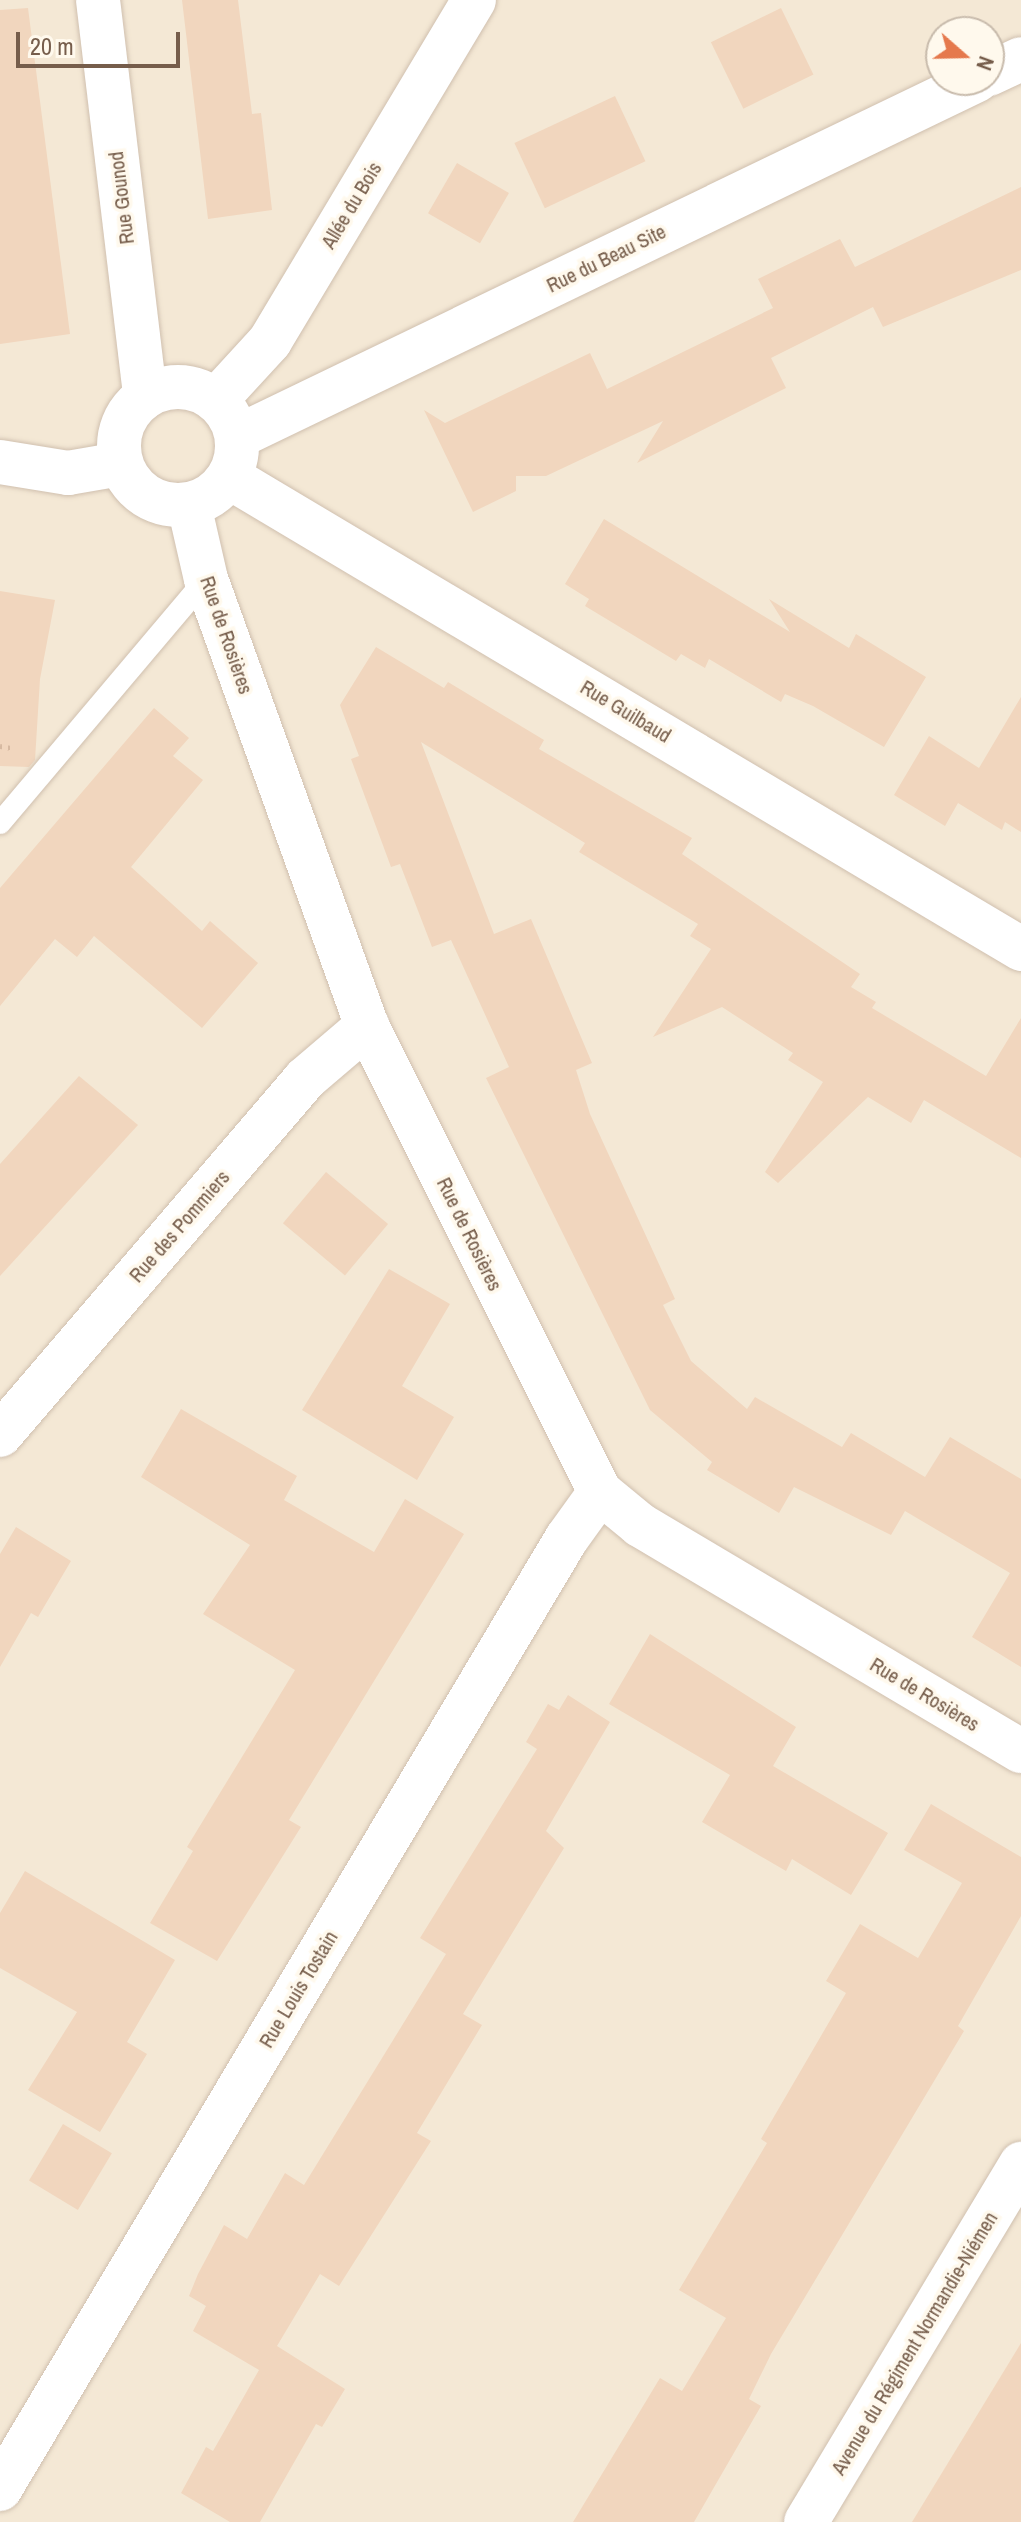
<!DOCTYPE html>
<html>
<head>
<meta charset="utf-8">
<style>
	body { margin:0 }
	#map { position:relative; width:1021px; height:2522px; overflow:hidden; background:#fcf5e6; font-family:"Archivo Narrow",sans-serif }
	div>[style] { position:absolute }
	.residential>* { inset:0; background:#f4e8d5 }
	.building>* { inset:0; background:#f1d6be; transform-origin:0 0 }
	.path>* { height:5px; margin-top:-2.5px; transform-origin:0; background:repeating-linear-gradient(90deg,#d6b9a1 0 2px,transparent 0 8px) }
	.roads { filter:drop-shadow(0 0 2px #d0c0af) drop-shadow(0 0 2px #d0c0af) }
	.service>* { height:22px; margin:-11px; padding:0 11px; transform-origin:11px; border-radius:11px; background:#fff }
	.minor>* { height:44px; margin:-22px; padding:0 22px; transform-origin:22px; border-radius:22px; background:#fff }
	.minor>.ring { margin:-22px; padding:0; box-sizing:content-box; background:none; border:44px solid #fff; border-radius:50% }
	.secondary>* { height:44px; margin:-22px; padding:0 22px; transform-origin:22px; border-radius:22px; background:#fff }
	span { translate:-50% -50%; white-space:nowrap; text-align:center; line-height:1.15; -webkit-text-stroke:7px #fff9ed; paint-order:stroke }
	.street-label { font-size:20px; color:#765d4b }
	.north { position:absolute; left:925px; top:16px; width:80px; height:80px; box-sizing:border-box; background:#fff9ed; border:2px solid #c8bbac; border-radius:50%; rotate:110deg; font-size:22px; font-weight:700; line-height:32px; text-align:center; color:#765d4b }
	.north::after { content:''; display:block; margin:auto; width:28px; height:36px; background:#e5794d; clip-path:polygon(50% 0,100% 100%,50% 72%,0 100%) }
	.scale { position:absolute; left:16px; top:32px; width:164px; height:36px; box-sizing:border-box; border:4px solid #765d4b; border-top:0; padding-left:10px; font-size:24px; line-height:28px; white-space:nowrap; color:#765d4b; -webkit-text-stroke:6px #fff9ed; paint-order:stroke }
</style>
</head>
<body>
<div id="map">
	<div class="residential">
		<i style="clip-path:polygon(evenodd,0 0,1021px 0,1021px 2522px,0 2522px,0 0,941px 32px,989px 32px,989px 80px,941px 80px,941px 32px)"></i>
	</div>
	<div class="building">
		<i style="clip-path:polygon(182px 0,238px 0,252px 114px,261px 113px,272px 210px,208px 219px)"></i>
		<i style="clip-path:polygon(28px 8px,70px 334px,0 344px,0 10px)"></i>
		<i style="left:781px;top:8px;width:74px;height:78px;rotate:64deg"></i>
		<i style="left:615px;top:96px;width:72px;height:111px;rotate:65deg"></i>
		<i style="left:457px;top:163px;width:60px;height:58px;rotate:30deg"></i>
		<i style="clip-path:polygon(1021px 187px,1021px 270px,883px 327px,873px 307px,771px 358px,786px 388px,637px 463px,663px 421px,546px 476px,516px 476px,516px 491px,473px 512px,424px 410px,445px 423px,590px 353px,607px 389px,773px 308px,758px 279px,840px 239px,855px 267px)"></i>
		<i style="clip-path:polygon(604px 519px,790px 632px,769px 599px,849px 648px,856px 634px,926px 677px,884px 747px,813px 706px,785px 694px,781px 702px,709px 659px,705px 668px,681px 654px,676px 661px,585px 606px,589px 599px,565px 584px)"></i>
		<i style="clip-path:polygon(0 591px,55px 600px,40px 679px,35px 760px,29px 767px,0 766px)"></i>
		<i style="clip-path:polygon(376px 647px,444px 688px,448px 682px,544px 740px,539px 749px,692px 838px,682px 854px,860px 974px,851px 987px,876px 1002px,872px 1008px,986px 1076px,1021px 1018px,1021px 1158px,924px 1100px,911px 1123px,868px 1097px,778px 1183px,765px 1172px,823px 1082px,788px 1060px,793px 1053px,722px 1007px,653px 1037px,711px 949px,690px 936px,698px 924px,579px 852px,585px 843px,421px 742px,494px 934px,531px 919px,592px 1063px,576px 1070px,590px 1114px,675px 1299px,663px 1305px,691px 1361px,747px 1409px,755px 1397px,842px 1447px,851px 1433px,925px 1477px,950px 1437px,1021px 1479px,1021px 1667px,972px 1637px,1010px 1573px,905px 1511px,891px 1535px,794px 1487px,779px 1513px,707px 1470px,712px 1462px,650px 1410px,486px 1078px,509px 1067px,451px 940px,432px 947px,400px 864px,391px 867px,351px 759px,359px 756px,340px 705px)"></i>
		<i style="clip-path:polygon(1021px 697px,1021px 832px,1005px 822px,1002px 830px,958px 803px,945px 826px,894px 795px,929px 736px,979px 768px)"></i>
		<i style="clip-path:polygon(154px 708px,189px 738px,173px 756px,203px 780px,131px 867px,202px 931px,210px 921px,258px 963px,202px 1028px,94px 936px,77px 957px,55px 939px,0 1006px,0 888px)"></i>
		<i style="clip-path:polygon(79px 1076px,138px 1125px,0 1276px,0 1164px)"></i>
		<i style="left:326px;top:1172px;width:81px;height:67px;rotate:40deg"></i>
		<i style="clip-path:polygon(389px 1269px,450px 1304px,402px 1386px,454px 1417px,417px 1480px,302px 1410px)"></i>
		<i style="clip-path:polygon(181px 1409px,297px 1476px,284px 1500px,374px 1552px,405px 1499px,464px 1534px,289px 1820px,301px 1827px,217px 1961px,150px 1923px,193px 1851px,187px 1847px,295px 1670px,203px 1614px,250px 1545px,141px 1477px)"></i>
		<i style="clip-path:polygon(16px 1527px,71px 1561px,38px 1617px,31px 1613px,0 1667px,0 1554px)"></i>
		<i style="clip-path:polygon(650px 1634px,796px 1727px,773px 1766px,888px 1833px,851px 1895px,792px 1859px,786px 1871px,702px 1822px,730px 1775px,609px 1704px)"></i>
		<i style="clip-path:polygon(568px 1695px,610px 1722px,546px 1831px,564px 1848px,463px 2014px,482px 2025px,417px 2133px,431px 2141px,339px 2286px,320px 2274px,277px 2346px,345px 2389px,322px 2427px,316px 2424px,260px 2522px,230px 2522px,181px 2493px,206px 2447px,213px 2451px,259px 2370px,193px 2331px,206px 2306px,189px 2296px,198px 2274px,224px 2225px,247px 2239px,285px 2173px,304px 2185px,446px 1954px,420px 1938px,537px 1749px,526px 1742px,548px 1704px,559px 1710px)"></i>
		<i style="clip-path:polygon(931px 1804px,1021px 1857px,1021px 1916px,958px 2026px,964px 2031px,771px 2354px,749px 2399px,761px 2406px,694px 2522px,573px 2522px,660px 2378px,682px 2391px,726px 2318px,679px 2290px,767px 2143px,761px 2139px,846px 1993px,826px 1981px,860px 1924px,918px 1958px,962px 1883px,904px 1850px)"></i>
		<i style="clip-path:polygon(25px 1871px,175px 1960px,127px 2042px,147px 2054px,100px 2132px,28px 2090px,77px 2012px,0 1968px,0 1913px)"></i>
		<i style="left:63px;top:2124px;width:57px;height:66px;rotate:31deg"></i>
		<i style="clip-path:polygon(1021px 2343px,1021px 2522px,912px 2522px)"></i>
	</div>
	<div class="path">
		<i style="left:0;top:746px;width:11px;rotate:10deg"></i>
	</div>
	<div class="roads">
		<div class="service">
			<i style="left:0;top:823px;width:319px;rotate:-49.8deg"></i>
		</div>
		<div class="minor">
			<i style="left:98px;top:0;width:399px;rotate:83.2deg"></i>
			<i style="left:989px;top:74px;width:35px;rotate:-25deg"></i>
			<i class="ring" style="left:119px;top:387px;width:74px;height:74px"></i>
			<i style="left:216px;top:400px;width:80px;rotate:-47.5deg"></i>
			<i style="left:270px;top:341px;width:397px;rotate:-59.1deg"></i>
			<i style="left:237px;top:437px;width:822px;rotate:-25.75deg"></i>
			<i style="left:0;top:462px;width:69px;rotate:9.2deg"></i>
			<i style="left:68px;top:473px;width:53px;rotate:-9.8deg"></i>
			<i style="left:229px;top:477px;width:922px;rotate:30.79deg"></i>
			<i style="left:189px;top:505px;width:76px;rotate:77.1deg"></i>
			<i style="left:206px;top:579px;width:475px;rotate:70.2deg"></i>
			<i style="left:367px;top:1026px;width:521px;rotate:63.43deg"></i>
			<i style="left:600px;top:1492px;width:52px;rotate:39.5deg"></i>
			<i style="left:640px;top:1525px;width:443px;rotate:30.7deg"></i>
			<i style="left:0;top:1435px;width:469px;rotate:-49.4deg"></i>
			<i style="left:305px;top:1079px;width:82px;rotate:-40.5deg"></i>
			<i style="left:0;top:2489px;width:1107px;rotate:-59.2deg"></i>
			<i style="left:567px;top:1538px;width:57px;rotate:-54.3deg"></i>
		</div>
		<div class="secondary">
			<i style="left:806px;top:2522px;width:418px;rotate:-59deg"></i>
		</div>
	</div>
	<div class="street-label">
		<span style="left:121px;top:198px;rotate:-97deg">Rue Gounod</span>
		<span style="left:351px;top:205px;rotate:-59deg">Allée du Bois</span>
		<span style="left:606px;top:258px;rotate:-26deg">Rue du Beau Site</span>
		<span style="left:227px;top:635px;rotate:71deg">Rue de Rosières</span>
		<span style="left:626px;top:711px;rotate:31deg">Rue Guilbaud</span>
		<span style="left:179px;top:1226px;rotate:-49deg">Rue des Pommiers</span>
		<span style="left:470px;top:1234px;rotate:64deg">Rue de Rosières</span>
		<span style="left:925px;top:1694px;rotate:31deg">Rue de Rosières</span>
		<span style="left:298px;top:1989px;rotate:-59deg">Rue Louis Tostain</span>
		<span style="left:914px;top:2343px;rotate:-59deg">Avenue du Régiment Normandie-Niémen</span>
	</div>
	<div class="north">N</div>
	<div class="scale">20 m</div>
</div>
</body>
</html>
